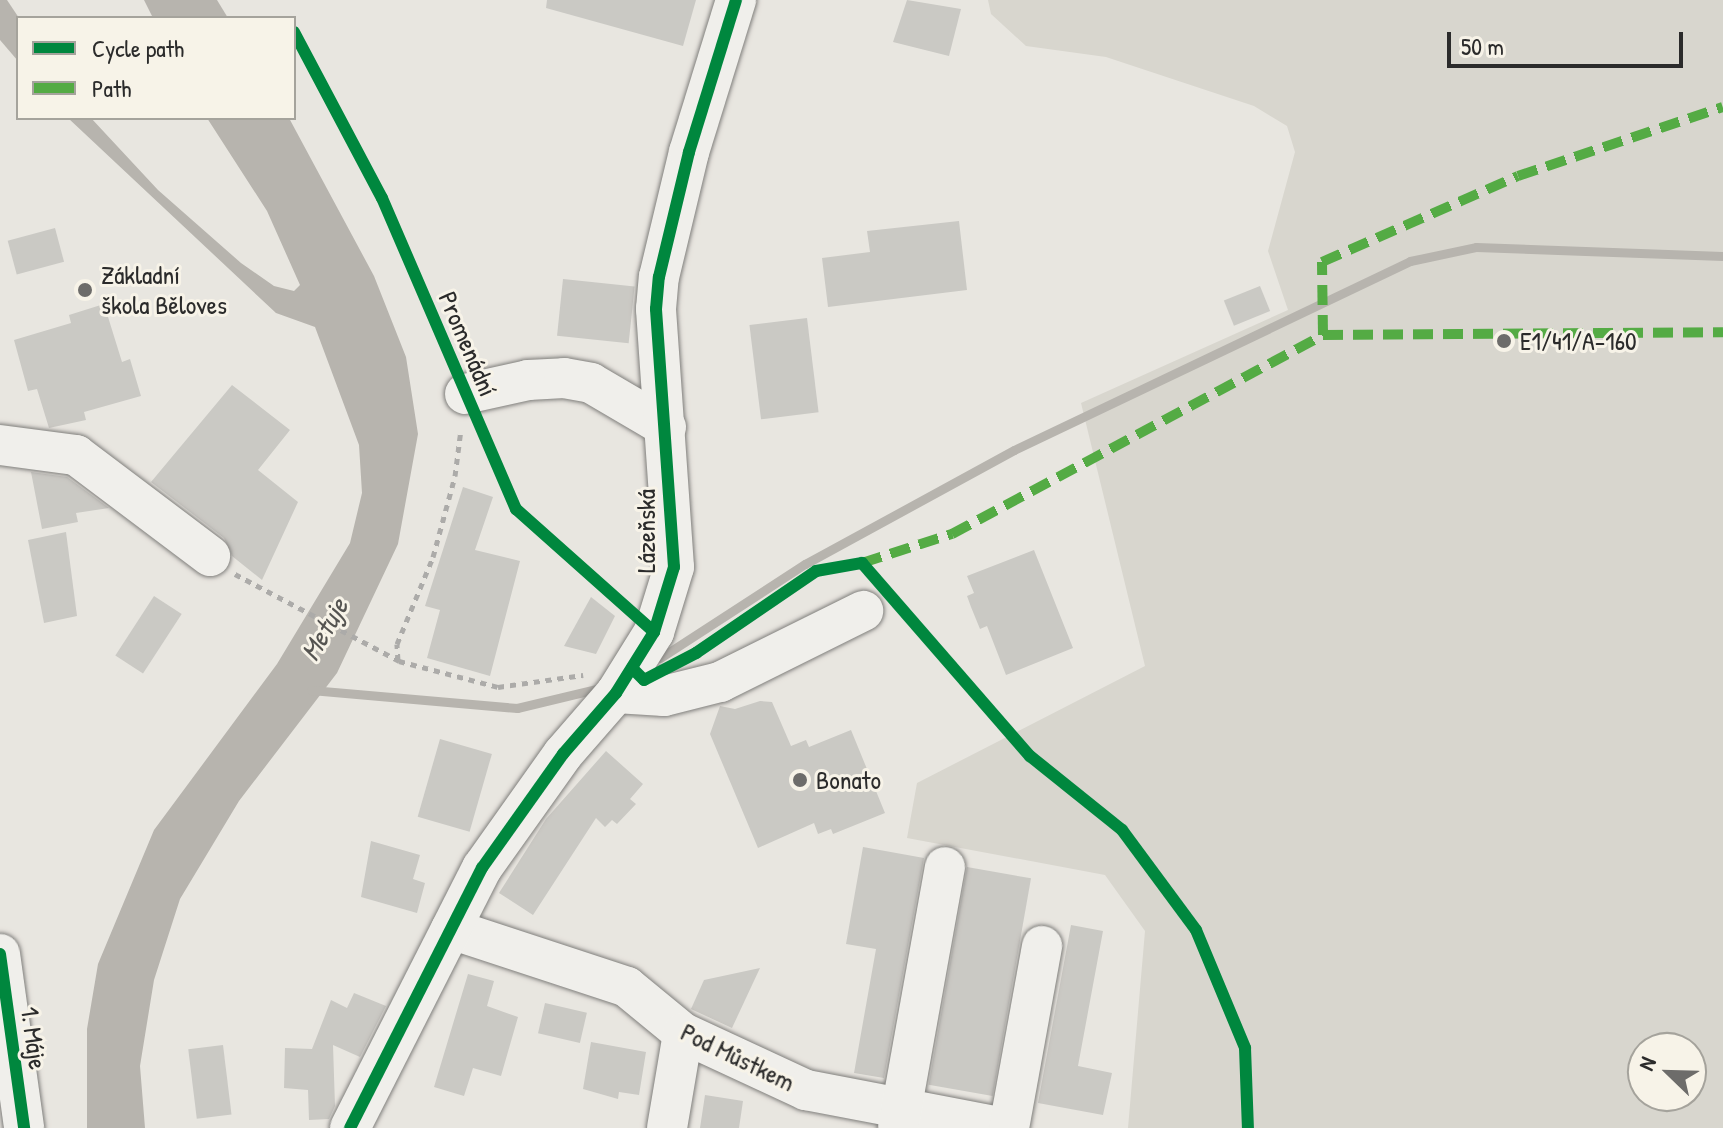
<!DOCTYPE html>
<html>
<head>
<meta charset="utf-8">
<style>
	body { margin:0 }
	#map { position:relative; width:1723px; height:1128px; overflow:hidden; background:#e8e6e0; font-family:"Patrick Hand",sans-serif }
	div>[style] { position:absolute }
	.green>* { inset:0; background:#d8d6ce }
	.water>* { inset:0; background:#b7b4ae }
	.stream>* { height:9px; margin:-4.5px; padding:0 4.5px; transform-origin:4.5px; border-radius:4.5px; background:#b7b4ae }
	.building>* { inset:0; background:#cac9c4; transform-origin:0 0 }
	.path>* { height:5px; margin-top:-2.5px; transform-origin:0; background:repeating-linear-gradient(90deg,#acaba9 0 6px,transparent 0 12px) }
	.roads { filter:drop-shadow(0 0 2px #807f7c) drop-shadow(0 0 2px #807f7c) }
	.minor>* { height:40px; margin:-20px; padding:0 20px; transform-origin:20px; border-radius:20px; background:#f0efeb }
	.quiet>* { height:10px; margin-top:-5px; transform-origin:0; background:repeating-linear-gradient(90deg,#54ab44 0 20px,transparent 0 30px) }
	.cycleway>* { height:12px; margin:-6px; padding:0 6px; transform-origin:6px; border-radius:6px; background:#00873e }
	.dots>* { width:22px; height:22px; translate:-50% -50%; box-sizing:border-box; border:4px solid #f7f3e8; border-radius:50% }
	span { translate:-50% -50%; white-space:nowrap; text-align:center; line-height:1.15; -webkit-text-stroke:6px #f7f3e8; paint-order:stroke }
	.poi-label { font-size:26px; color:#2b2b2b }
	.left { translate:0 -50%; text-align:left }
	.street-label { font-size:26px; color:#2b2b2b }
	.water-label { font-size:28px; color:#555451; font-style:italic }
	.legend { position:absolute; left:16px; top:16px; width:280px; height:104px; box-sizing:border-box; background:#f7f3e8; border:2px solid #a5a39c; margin:0; padding:10px 14px; list-style:none; font-size:24px; color:#2b2b2b }
	.legend li { display:flex; align-items:center; gap:16px; height:40px }
	.legend b { width:40px; border:2px solid #a5a39c }
	.north { position:absolute; left:1627px; top:1032px; width:80px; height:80px; box-sizing:border-box; background:#f7f3e8; border:2px solid #a5a39c; border-radius:50%; rotate:293deg; font-size:22px; font-weight:700; line-height:32px; text-align:center; color:#2b2b2b }
	.north::after { content:''; display:block; margin:auto; width:28px; height:36px; background:#6d6c6a; clip-path:polygon(50% 0,100% 100%,50% 72%,0 100%) }
	.scale { position:absolute; left:1447px; top:32px; width:236px; height:36px; box-sizing:border-box; border:4px solid #2b2b2b; border-top:0; padding-left:10px; font-size:24px; line-height:28px; white-space:nowrap; color:#2b2b2b; -webkit-text-stroke:6px #f7f3e8; paint-order:stroke }
</style>
</head>
<body>
<div id="map">
	<div class="green">
		<i style="clip-path:polygon(evenodd,988px 0,1723px 0,1723px 1128px,1128px 1128px,1145px 931px,1105px 875px,907px 838px,917px 783px,1145px 666px,1081px 403px,1288px 310px,1268px 251px,1295px 152px,1287px 126px,1254px 106px,1106px 57px,1026px 46px,991px 14px,988px 0,1691px 1048px,1691px 1096px,1643px 1096px,1643px 1048px,1691px 1048px)"></i>
	</div>
	<div class="water">
		<i style="clip-path:polygon(0 0,7px 0,19px 18px,18px 61px,0 40px)"></i>
		<i style="clip-path:polygon(144px 0,217px 0,228px 18px,153px 18px)"></i>
		<i style="clip-path:polygon(68px 118px,91px 118px,158px 190px,241px 263px,274px 286px,294px 291px,300px 285px,267px 211px,207px 118px,289px 118px,374px 276px,406px 357px,418px 434px,398px 544px,337px 673px,239px 801px,180px 899px,154px 980px,140px 1066px,145px 1128px,87px 1128px,87px 1029px,98px 964px,154px 830px,277px 664px,350px 543px,362px 493px,359px 445px,315px 327px,276px 313px)"></i>
	</div>
	<div class="stream">
		<i style="left:660px;top:658px;width:173px;rotate:-33deg"></i>
		<i style="left:805px;top:564px;width:238px;rotate:-28.6deg"></i>
		<i style="left:1014px;top:450px;width:439px;rotate:-25.5deg"></i>
		<i style="left:1410px;top:261px;width:67px;rotate:-12deg"></i>
		<i style="left:1476px;top:247px;width:247px;rotate:2.1deg"></i>
		<i style="left:311px;top:690px;width:207px;rotate:5deg"></i>
		<i style="left:517px;top:708px;width:82px;rotate:-13.4deg"></i>
	</div>
	<div class="building">
		<i style="clip-path:polygon(547px 0,696px 0,683px 46px,546px 8px)"></i>
		<i style="clip-path:polygon(907px 0,961px 9px,949px 56px,893px 42px)"></i>
		<i style="clip-path:polygon(959px 221px,967px 290px,828px 307px,822px 258px,870px 252px,867px 231px)"></i>
		<i style="left:55px;top:228px;width:35px;height:49px;rotate:75deg"></i>
		<i style="left:563px;top:279px;width:72px;height:57px;rotate:6deg"></i>
		<i style="left:1260px;top:286px;width:27px;height:39px;rotate:68deg"></i>
		<i style="clip-path:polygon(104px 304px,122px 362px,130px 359px,141px 396px,84px 412px,86px 420px,49px 428px,37px 389px,28px 391px,14px 340px,71px 323px,69px 315px)"></i>
		<i style="left:807px;top:318px;width:95px;height:58px;rotate:83deg"></i>
		<i style="clip-path:polygon(232px 385px,290px 430px,258px 470px,298px 502px,262px 580px,232px 556px,224px 538px,151px 482px)"></i>
		<i style="clip-path:polygon(31px 472px,67px 477px,109px 508px,76px 513px,78px 522px,42px 529px)"></i>
		<i style="clip-path:polygon(463px 487px,493px 497px,475px 550px,520px 561px,490px 676px,427px 658px,440px 610px,425px 606px)"></i>
		<i style="clip-path:polygon(66px 532px,77px 616px,44px 623px,28px 540px)"></i>
		<i style="clip-path:polygon(1034px 550px,1073px 648px,1006px 675px,987px 626px,980px 629px,971px 607px,967px 596px,974px 593px,967px 576px)"></i>
		<i style="left:154px;top:596px;width:33px;height:71px;rotate:33deg"></i>
		<i style="clip-path:polygon(591px 597px,615px 616px,596px 654px,564px 646px)"></i>
		<i style="clip-path:polygon(760px 701px,772px 702px,791px 746px,806px 740px,809px 747px,851px 730px,885px 813px,833px 834px,831px 829px,818px 834px,814px 823px,758px 848px,710px 734px,720px 706px,735px 709px)"></i>
		<i style="left:440px;top:739px;width:54px;height:81px;rotate:16deg"></i>
		<i style="clip-path:polygon(606px 751px,643px 784px,630px 799px,636px 804px,617px 824px,612px 820px,605px 827px,596px 818px,533px 915px,499px 893px,546px 819px)"></i>
		<i style="clip-path:polygon(371px 841px,420px 855px,413px 879px,425px 883px,417px 913px,361px 897px)"></i>
		<i style="clip-path:polygon(863px 847px,924px 858px,884px 1078px,854px 1073px,876px 949px,846px 944px)"></i>
		<i style="left:967px;top:867px;width:65px;height:221px;rotate:10deg"></i>
		<i style="clip-path:polygon(1071px 925px,1103px 931px,1078px 1066px,1112px 1073px,1103px 1115px,1038px 1103px)"></i>
		<i style="clip-path:polygon(760px 968px,732px 1028px,691px 1009px,704px 980px)"></i>
		<i style="clip-path:polygon(468px 974px,494px 981px,487px 1006px,518px 1017px,501px 1076px,473px 1068px,464px 1096px,434px 1087px)"></i>
		<i style="clip-path:polygon(354px 993px,386px 1006px,360px 1057px,333px 1045px,335px 1106px,329px 1119px,309px 1120px,308px 1090px,284px 1088px,285px 1048px,312px 1049px,331px 1000px,347px 1008px)"></i>
		<i style="left:545px;top:1003px;width:43px;height:31px;rotate:13deg"></i>
		<i style="clip-path:polygon(591px 1042px,646px 1052px,639px 1095px,619px 1092px,618px 1099px,583px 1089px)"></i>
		<i style="left:223px;top:1045px;width:70px;height:35px;rotate:83deg"></i>
		<i style="clip-path:polygon(705px 1095px,743px 1101px,739px 1128px,700px 1128px)"></i>
	</div>
	<div class="path">
		<i style="left:235px;top:574px;width:186px;rotate:27.9deg"></i>
		<i style="left:399px;top:661px;width:102px;rotate:14.7deg"></i>
		<i style="left:498px;top:687px;width:86px;rotate:-8deg"></i>
		<i style="left:398px;top:660px;width:16px;rotate:-94deg"></i>
		<i style="left:397px;top:644px;width:94px;rotate:-67.5deg"></i>
		<i style="left:433px;top:557px;width:84px;rotate:-74.8deg"></i>
		<i style="left:455px;top:476px;width:47px;rotate:-82.7deg"></i>
	</div>
	<div class="roads">
		<div class="minor">
			<i style="left:465px;top:394px;width:65px;rotate:-12.5deg"></i>
			<i style="left:528px;top:380px;width:36px;rotate:-3deg"></i>
			<i style="left:564px;top:378px;width:27px;rotate:10deg"></i>
			<i style="left:591px;top:383px;width:87px;rotate:30.4deg"></i>
			<i style="left:0;top:445px;width:77px;rotate:7.5deg"></i>
			<i style="left:76px;top:455px;width:168px;rotate:37deg"></i>
			<i style="left:616px;top:693px;width:48px;rotate:3.6deg"></i>
			<i style="left:664px;top:696px;width:58px;rotate:-14deg"></i>
			<i style="left:720px;top:682px;width:160px;rotate:-26.4deg"></i>
			<i style="left:451px;top:929px;width:185px;rotate:18.2deg"></i>
			<i style="left:627px;top:987px;width:72px;rotate:39.4deg"></i>
			<i style="left:683px;top:1033px;width:136px;rotate:24.9deg"></i>
			<i style="left:806px;top:1090px;width:203px;rotate:10.8deg"></i>
			<i style="left:0;top:954px;width:176px;rotate:82.1deg"></i>
			<i style="left:350px;top:1128px;width:292px;rotate:-63.1deg"></i>
			<i style="left:482px;top:868px;width:140px;rotate:-54.6deg"></i>
			<i style="left:563px;top:754px;width:81px;rotate:-49deg"></i>
			<i style="left:616px;top:693px;width:72px;rotate:-58.1deg"></i>
			<i style="left:654px;top:632px;width:68px;rotate:-72.9deg"></i>
			<i style="left:674px;top:567px;width:259px;rotate:-94deg"></i>
			<i style="left:656px;top:309px;width:32px;rotate:-85deg"></i>
			<i style="left:659px;top:277px;width:129px;rotate:-76.5deg"></i>
			<i style="left:689px;top:152px;width:159px;rotate:-72.8deg"></i>
			<i style="left:667px;top:1128px;width:96px;rotate:-80.4deg"></i>
			<i style="left:898px;top:1128px;width:265px;rotate:-79.8deg"></i>
			<i style="left:1009px;top:1128px;width:185px;rotate:-79.7deg"></i>
		</div>
	</div>
	<div class="quiet">
		<i style="left:1323px;top:335px;width:400px;rotate:-0.4deg"></i>
		<i style="left:862px;top:563px;width:95px;rotate:-17.9deg"></i>
		<i style="left:952px;top:534px;width:421px;rotate:-28.2deg"></i>
		<i style="left:1323px;top:335px;width:73px;rotate:-90.8deg"></i>
		<i style="left:1322px;top:262px;width:214px;rotate:-23.7deg"></i>
		<i style="left:1518px;top:176px;width:216px;rotate:-18.6deg"></i>
	</div>
	<div class="cycleway">
		<i style="left:294px;top:32px;width:188px;rotate:62.1deg"></i>
		<i style="left:382px;top:198px;width:339px;rotate:66.7deg"></i>
		<i style="left:516px;top:509px;width:185px;rotate:41.7deg"></i>
		<i style="left:632px;top:668px;width:17px;rotate:45deg"></i>
		<i style="left:644px;top:680px;width:59px;rotate:-27.4deg"></i>
		<i style="left:696px;top:653px;width:145px;rotate:-34.3deg"></i>
		<i style="left:816px;top:571px;width:47px;rotate:-9.9deg"></i>
		<i style="left:862px;top:563px;width:256px;rotate:49deg"></i>
		<i style="left:1030px;top:756px;width:118px;rotate:38.8deg"></i>
		<i style="left:1122px;top:830px;width:124px;rotate:53.5deg"></i>
		<i style="left:1196px;top:930px;width:128px;rotate:67.4deg"></i>
		<i style="left:1245px;top:1048px;width:80px;rotate:87.9deg"></i>
		<i style="left:0;top:954px;width:176px;rotate:82.1deg"></i>
		<i style="left:350px;top:1128px;width:292px;rotate:-63.1deg"></i>
		<i style="left:482px;top:868px;width:140px;rotate:-54.6deg"></i>
		<i style="left:563px;top:754px;width:81px;rotate:-49deg"></i>
		<i style="left:616px;top:693px;width:72px;rotate:-58.1deg"></i>
		<i style="left:654px;top:632px;width:68px;rotate:-72.9deg"></i>
		<i style="left:674px;top:567px;width:259px;rotate:-94deg"></i>
		<i style="left:656px;top:309px;width:32px;rotate:-85deg"></i>
		<i style="left:659px;top:277px;width:129px;rotate:-76.5deg"></i>
		<i style="left:689px;top:152px;width:159px;rotate:-72.8deg"></i>
	</div>
	<div class="dots">
		<i style="left:85px;top:290px;background:#6d6c6a"></i>
		<i style="left:1504px;top:341px;background:#6d6c6a"></i>
		<i style="left:800px;top:780px;background:#6d6c6a"></i>
	</div>
	<div class="poi-label">
		<span class="left" style="left:101px;top:290px">Základní<br>škola Běloves</span>
		<span class="left" style="left:1520px;top:341px">E1/41/A-160</span>
		<span class="left" style="left:816px;top:780px">Bonato</span>
	</div>
	<div class="street-label">
		<span style="left:468px;top:344px;rotate:67deg">Promenádní</span>
		<span style="left:646px;top:531px;rotate:-90deg">Lázeňská</span>
		<span style="left:34px;top:1038px;rotate:82deg">1. Máje</span>
		<span style="left:738px;top:1057px;rotate:26deg">Pod Můstkem</span>
	</div>
	<div class="water-label">
		<span style="left:324px;top:629px;rotate:-60deg">Metuje</span>
	</div>
	<ul class="legend">
	<li><b style="height:10px;background:#00873e"></b>Cycle path</li>
	<li><b style="height:10px;background:#54ab44"></b>Path</li>
	</ul>
	<div class="north">N</div>
	<div class="scale">50 m</div>
</div>
</body>
</html>
